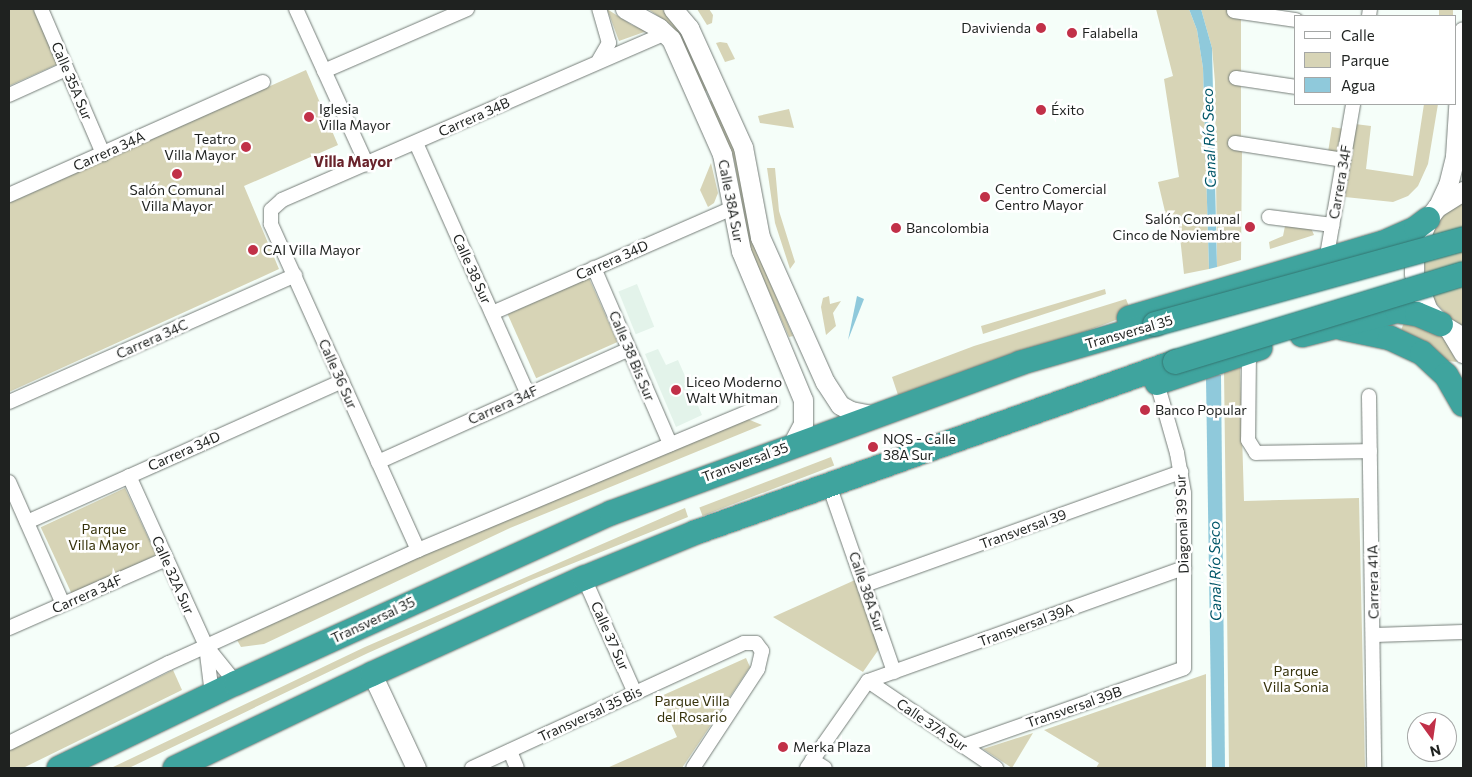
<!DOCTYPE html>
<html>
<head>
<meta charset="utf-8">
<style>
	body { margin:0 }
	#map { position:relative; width:1472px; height:777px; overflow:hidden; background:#f5fef9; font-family:Commissioner,sans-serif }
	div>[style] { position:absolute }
	.built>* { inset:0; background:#e3f3ea; transform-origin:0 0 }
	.green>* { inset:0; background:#d7d4b6; transform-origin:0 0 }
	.water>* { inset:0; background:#8fc9db }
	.roads { filter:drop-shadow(0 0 1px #757d78) drop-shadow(0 0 1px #757d78) }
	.street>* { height:14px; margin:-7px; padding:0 7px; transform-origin:7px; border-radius:7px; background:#fff }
	.secondary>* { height:19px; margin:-9.5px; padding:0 9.5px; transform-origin:9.5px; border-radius:9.5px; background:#fff }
	.highway>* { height:24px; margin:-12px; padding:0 12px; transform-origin:12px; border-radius:12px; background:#3fa49e }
	.bridges { filter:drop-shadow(0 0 1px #347672) drop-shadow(0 0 1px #347672) }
	.highway-bridge>* { height:24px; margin:-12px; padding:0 12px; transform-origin:12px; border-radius:12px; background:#3fa49e }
	.dots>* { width:14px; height:14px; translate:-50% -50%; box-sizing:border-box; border:2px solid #fff; border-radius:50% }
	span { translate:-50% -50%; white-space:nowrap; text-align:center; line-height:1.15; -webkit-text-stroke:5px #fff; paint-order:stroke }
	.poi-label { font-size:14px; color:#1f2220 }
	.right { translate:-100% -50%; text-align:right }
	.left { translate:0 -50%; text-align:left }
	.street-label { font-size:14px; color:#1f2220 }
	.park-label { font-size:14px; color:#36320b }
	.water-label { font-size:15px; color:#005668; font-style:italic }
	.neighbourhood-label { font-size:15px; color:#69232b; font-weight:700 }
	.frame { position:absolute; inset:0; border:10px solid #1f2220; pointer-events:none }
	.legend { position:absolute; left:1294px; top:15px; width:162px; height:90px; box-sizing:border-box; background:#fff; border:1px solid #a5a7a6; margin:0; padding:6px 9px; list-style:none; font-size:15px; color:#1f2220 }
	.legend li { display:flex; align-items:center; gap:10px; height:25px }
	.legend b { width:25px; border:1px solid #a5a7a6 }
	.north { position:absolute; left:1407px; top:712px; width:50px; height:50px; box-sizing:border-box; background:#fff; border:1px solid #a5a7a6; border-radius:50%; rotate:166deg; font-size:14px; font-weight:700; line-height:20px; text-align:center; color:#1f2220 }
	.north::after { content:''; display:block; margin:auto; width:18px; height:22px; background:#c13048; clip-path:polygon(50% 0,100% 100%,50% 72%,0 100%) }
</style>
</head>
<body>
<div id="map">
	<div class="built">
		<i style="left:637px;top:284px;width:46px;height:20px;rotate:68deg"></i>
		<i style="clip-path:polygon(658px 349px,666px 365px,678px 360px,702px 415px,676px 427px,645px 354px)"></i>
	</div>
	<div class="green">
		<i style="clip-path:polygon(9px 9px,33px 9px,58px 64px,9px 86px)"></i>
		<i style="clip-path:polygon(607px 9px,632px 25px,647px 31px,619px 41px)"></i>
		<i style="clip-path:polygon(648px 9px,662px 9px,682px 32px,708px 90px,704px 92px,672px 26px)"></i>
		<i style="clip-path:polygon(697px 9px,709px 9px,713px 15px,712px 23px,707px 25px)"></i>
		<i style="clip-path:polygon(1156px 9px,1189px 9px,1197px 30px,1203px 68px,1209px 269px,1184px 274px,1178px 218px,1167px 220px,1158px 182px,1179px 177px,1164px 79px,1173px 76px)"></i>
		<i style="clip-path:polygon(1201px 9px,1234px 9px,1234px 18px,1241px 19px,1241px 137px,1235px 137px,1242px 150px,1241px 260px,1217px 267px,1215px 82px,1212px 48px)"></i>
		<i style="left:1439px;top:9px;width:14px;height:7px"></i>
		<i style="clip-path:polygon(720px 42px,727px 43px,735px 59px,725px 62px,716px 43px)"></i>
		<i style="clip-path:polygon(306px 70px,338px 145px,244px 186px,279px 269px,9px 392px,9px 203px)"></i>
		<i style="clip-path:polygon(713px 100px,736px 149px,753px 243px,793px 336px,789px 337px,751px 252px,734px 160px,709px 102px)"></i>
		<i style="clip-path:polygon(1424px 104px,1438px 104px,1428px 164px,1418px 186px,1408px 196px,1393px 202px,1345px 197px,1355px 124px,1371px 126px,1366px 169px,1413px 176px)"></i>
		<i style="clip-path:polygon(789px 109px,794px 128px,760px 123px,758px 116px)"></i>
		<i style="left:1332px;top:127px;width:12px;height:24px;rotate:9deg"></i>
		<i style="clip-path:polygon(711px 163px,718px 193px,714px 203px,708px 207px,700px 190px)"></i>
		<i style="clip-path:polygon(767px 168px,775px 168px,779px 211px,795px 262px,790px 269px,775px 223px)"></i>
		<i style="clip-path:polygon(1463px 201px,1463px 326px,1451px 319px,1435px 302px,1426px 281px,1424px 258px,1430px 236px,1442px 216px)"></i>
		<i style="clip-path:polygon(1285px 226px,1311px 228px,1314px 235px,1270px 249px,1269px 242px,1283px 236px)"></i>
		<i style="left:589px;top:278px;width:70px;height:89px;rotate:66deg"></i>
		<i style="clip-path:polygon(1105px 289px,1106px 294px,983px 334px,981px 326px)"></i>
		<i style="clip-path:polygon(829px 296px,830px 304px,841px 301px,833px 313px,836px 326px,826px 335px,821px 307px,823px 298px)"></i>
		<i style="clip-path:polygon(1126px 299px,1132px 314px,900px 401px,892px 377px,974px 346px)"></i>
		<i style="clip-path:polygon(1406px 317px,1442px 334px,1457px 362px,1438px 360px,1400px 333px)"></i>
		<i style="clip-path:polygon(1240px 366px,1244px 501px,1359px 498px,1365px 768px,1229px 768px,1224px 370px)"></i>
		<i style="clip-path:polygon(745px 418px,762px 425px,510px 528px,264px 644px,241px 647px,237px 640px,547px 499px)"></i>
		<i style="left:831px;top:457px;width:9px;height:141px;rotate:69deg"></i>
		<i style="left:125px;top:488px;width:74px;height:93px;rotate:65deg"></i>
		<i style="clip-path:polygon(685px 508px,688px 517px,529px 581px,368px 653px,129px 768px,111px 768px,365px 647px)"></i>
		<i style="clip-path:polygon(855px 580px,879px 649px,863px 672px,773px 617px)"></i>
		<i style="clip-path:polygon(746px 658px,750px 667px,682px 768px,607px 768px,677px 737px,659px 697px)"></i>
		<i style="clip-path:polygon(173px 670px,182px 690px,23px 768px,9px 768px,9px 750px)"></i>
		<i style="clip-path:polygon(1206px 674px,1206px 768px,1096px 768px,1099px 763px,1044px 730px)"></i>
		<i style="clip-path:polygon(1033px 733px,1012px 768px,983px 749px)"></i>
	</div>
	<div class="water">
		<i style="clip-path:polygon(1189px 9px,1201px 9px,1212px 48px,1217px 267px,1209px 269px,1203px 68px,1197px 30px)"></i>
		<i style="clip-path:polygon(857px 296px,864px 299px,848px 340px)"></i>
		<i style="clip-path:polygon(1212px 374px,1221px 375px,1225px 768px,1212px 768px,1206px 378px)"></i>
	</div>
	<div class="roads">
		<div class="street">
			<i style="left:41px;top:9px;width:158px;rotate:66.8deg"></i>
			<i style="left:296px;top:9px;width:171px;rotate:65.5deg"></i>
			<i style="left:1234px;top:11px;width:63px;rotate:8.3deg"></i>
			<i style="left:1369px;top:16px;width:7px;rotate:-82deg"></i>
			<i style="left:599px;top:60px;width:20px;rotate:-60deg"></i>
			<i style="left:609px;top:43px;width:35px;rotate:-106deg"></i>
			<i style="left:324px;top:71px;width:156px;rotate:-23.4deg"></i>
			<i style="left:1236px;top:78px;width:61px;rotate:8.5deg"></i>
			<i style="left:9px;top:95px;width:63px;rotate:-24.5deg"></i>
			<i style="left:416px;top:143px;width:275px;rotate:66deg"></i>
			<i style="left:1235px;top:143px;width:110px;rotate:8.9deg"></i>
			<i style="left:9px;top:195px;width:278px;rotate:-24deg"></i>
			<i style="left:1269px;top:217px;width:64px;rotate:7.2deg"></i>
			<i style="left:1326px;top:261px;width:159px;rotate:-80.2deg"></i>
			<i style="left:594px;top:268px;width:192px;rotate:66.6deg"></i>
			<i style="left:492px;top:313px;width:262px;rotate:-23.6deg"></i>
			<i style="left:1249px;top:351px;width:89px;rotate:90.6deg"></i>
			<i style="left:1248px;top:440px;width:15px;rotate:58deg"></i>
			<i style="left:1256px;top:453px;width:114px;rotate:-1deg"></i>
			<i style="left:1369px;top:396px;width:372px;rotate:89.2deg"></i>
			<i style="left:9px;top:402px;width:313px;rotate:-23.9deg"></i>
			<i style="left:378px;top:462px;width:275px;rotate:-24.2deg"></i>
			<i style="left:129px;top:476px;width:187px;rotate:65.6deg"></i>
			<i style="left:206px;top:646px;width:48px;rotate:82.9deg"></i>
			<i style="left:9px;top:482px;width:133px;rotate:66.1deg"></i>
			<i style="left:829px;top:485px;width:198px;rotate:70.8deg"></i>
			<i style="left:27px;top:522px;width:345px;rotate:-24.1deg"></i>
			<i style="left:418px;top:550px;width:358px;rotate:-114.3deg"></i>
			<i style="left:271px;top:224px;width:14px;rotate:-90deg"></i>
			<i style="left:271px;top:210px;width:15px;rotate:-42deg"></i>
			<i style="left:282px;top:200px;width:419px;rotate:-23.5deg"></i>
			<i style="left:584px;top:578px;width:126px;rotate:66.1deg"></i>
			<i style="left:865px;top:585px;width:336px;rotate:-19.7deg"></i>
			<i style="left:9px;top:628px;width:171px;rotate:-23.7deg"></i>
			<i style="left:1375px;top:635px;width:88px;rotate:-2deg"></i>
			<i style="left:206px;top:646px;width:48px;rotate:51deg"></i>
			<i style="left:868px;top:681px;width:336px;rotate:-19.7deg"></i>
			<i style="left:868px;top:681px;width:155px;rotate:34.2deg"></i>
			<i style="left:9px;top:743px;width:179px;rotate:-26.6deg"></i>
			<i style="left:169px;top:663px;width:273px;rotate:-24.4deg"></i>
			<i style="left:418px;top:550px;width:383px;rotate:-22.7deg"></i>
			<i style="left:963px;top:746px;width:234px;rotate:-19.4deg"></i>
			<i style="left:1184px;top:668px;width:175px;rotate:-90deg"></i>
			<i style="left:1184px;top:493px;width:41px;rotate:-99.9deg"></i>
			<i style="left:1177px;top:453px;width:73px;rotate:-105.9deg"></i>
			<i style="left:510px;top:751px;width:18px;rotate:68deg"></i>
			<i style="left:812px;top:760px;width:15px;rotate:32deg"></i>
			<i style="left:472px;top:768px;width:299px;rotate:-24.7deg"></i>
			<i style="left:744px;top:643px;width:12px"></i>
			<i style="left:756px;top:643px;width:10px;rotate:53deg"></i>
			<i style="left:762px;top:651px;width:18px;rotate:103deg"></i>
			<i style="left:758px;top:669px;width:118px;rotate:123.3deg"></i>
			<i style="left:807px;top:768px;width:106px;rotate:-55deg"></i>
		</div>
		<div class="secondary">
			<i style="left:625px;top:9px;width:39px;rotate:29deg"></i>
			<i style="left:659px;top:28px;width:16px;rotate:43deg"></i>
			<i style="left:671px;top:39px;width:126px;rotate:66.1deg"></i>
			<i style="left:722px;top:154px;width:99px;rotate:78.9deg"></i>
			<i style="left:741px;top:251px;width:161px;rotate:67.4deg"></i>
			<i style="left:803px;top:400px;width:24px;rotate:90deg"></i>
			<i style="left:803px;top:424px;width:24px;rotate:118deg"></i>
			<i style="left:673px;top:9px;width:25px;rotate:50deg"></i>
			<i style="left:689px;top:28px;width:131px;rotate:65.6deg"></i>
			<i style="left:743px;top:147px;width:92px;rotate:79.3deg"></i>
			<i style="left:760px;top:237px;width:159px;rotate:65.9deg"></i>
			<i style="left:825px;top:382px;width:27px;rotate:57deg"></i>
			<i style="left:840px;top:405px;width:13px;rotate:29deg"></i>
			<i style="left:851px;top:411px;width:25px;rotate:11deg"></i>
			<i style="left:1463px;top:191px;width:31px;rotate:148deg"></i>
			<i style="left:1437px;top:207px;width:15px;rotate:127deg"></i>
			<i style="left:1428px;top:219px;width:38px;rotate:112deg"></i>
			<i style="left:1414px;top:254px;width:20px;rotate:90deg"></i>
			<i style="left:1414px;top:274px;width:39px;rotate:69deg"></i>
			<i style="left:1428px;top:310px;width:19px;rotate:47deg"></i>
			<i style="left:1441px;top:324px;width:26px;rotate:31deg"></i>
			<i style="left:1439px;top:204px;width:21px;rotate:-65deg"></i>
			<i style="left:1448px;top:185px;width:30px;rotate:-76deg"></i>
			<i style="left:1455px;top:156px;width:125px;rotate:-86.3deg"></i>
			<i style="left:1450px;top:331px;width:26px;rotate:59deg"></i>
			<i style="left:372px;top:674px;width:104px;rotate:64.9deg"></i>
		</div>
		<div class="highway">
			<i style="left:1129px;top:318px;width:265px;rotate:-16.5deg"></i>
			<i style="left:1383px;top:243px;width:36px;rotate:-24deg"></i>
			<i style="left:1416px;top:228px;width:15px;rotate:-37deg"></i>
			<i style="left:1342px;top:328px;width:49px;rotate:11.8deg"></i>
			<i style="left:1390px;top:338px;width:35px;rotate:25deg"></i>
			<i style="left:1422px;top:353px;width:33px;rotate:43deg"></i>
			<i style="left:1446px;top:375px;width:34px;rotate:60deg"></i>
			<i style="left:1302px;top:335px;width:98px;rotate:-14.2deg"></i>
			<i style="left:1397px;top:311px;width:20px;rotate:9deg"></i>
			<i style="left:1417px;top:314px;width:26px;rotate:23deg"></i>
			<i style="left:1157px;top:383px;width:109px;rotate:-18.8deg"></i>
			<i style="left:59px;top:768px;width:196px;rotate:-25.7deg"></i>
			<i style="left:236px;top:683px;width:412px;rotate:-24.4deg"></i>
			<i style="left:611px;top:513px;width:436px;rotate:-20.1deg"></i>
			<i style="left:1020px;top:363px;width:141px;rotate:-16.1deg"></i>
			<i style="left:175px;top:768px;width:218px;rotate:-25.5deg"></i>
			<i style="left:372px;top:674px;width:233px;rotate:-24.4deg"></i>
			<i style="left:584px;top:578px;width:119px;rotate:-22.2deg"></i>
			<i style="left:694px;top:533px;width:510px;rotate:-19.57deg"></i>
		</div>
	</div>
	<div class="bridges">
		<div class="highway-bridge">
			<i style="left:1155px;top:324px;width:320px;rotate:-15.4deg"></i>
			<i style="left:1175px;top:362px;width:301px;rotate:-17deg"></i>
		</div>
	</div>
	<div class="dots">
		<i style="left:1041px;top:28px;background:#c13048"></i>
		<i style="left:1072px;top:33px;background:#c13048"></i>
		<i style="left:1041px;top:110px;background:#c13048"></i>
		<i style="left:309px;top:117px;background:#c13048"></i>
		<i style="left:246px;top:147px;background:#c13048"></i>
		<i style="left:177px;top:174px;background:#c13048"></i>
		<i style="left:985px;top:197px;background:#c13048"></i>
		<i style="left:1250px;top:227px;background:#c13048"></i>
		<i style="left:896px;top:228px;background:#c13048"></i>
		<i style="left:253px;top:250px;background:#c13048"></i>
		<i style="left:676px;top:390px;background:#c13048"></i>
		<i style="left:1145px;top:410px;background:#c13048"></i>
		<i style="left:873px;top:447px;background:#c13048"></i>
		<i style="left:783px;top:747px;background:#c13048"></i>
	</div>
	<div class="poi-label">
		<span class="right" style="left:1031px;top:28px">Davivienda</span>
		<span class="left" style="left:1082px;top:33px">Falabella</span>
		<span class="left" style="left:319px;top:117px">Iglesia<br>Villa Mayor</span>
		<span class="left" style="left:1051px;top:110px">Éxito</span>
		<span class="right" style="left:236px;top:147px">Teatro<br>Villa Mayor</span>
		<span class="left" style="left:995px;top:197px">Centro Comercial<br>Centro Mayor</span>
		<span style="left:177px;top:198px">Salón Comunal<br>Villa Mayor</span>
		<span class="right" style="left:1240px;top:227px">Salón Comunal<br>Cinco de Noviembre</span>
		<span class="left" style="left:906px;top:228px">Bancolombia</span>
		<span class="left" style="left:263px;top:250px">CAI Villa Mayor</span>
		<span class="left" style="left:686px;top:390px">Liceo Moderno<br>Walt Whitman</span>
		<span class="left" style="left:1155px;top:410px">Banco Popular</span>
		<span class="left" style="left:883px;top:447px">NQS - Calle<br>38A Sur</span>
		<span class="left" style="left:793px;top:747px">Merka Plaza</span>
	</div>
	<div class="street-label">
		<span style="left:72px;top:81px;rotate:67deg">Calle 35A Sur</span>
		<span style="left:474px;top:117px;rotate:-24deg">Carrera 34B</span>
		<span style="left:109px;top:151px;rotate:-24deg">Carrera 34A</span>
		<span style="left:1340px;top:182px;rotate:-80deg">Carrera 34F</span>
		<span style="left:731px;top:201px;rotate:79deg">Calle 38A Sur</span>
		<span style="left:612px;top:260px;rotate:-24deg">Carrera 34D</span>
		<span style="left:472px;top:269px;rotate:66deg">Calle 38 Sur</span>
		<span style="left:1129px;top:332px;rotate:-16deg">Transversal 35</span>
		<span style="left:152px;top:339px;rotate:-24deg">Carrera 34C</span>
		<span style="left:632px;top:356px;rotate:67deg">Calle 38 Bis Sur</span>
		<span style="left:338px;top:374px;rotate:66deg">Calle 36 Sur</span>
		<span style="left:503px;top:405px;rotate:-24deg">Carrera 34F</span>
		<span style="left:184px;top:451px;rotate:-24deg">Carrera 34D</span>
		<span style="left:745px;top:462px;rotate:-20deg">Transversal 35</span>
		<span style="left:1182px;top:524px;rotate:-92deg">Diagonal 39 Sur</span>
		<span style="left:1023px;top:529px;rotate:-20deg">Transversal 39</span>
		<span style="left:173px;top:575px;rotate:66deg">Calle 32A Sur</span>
		<span style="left:1373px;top:582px;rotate:-91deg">Carrera 41A</span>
		<span style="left:867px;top:592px;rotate:71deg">Calle 38A Sur</span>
		<span style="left:87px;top:594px;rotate:-24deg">Carrera 34F</span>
		<span style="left:373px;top:620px;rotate:-25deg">Transversal 35</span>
		<span style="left:1026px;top:625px;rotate:-20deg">Transversal 39A</span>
		<span style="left:610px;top:636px;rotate:66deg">Calle 37 Sur</span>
		<span style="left:1074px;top:707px;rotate:-19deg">Transversal 39B</span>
		<span style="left:590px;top:714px;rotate:-25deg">Transversal 35 Bis</span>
		<span style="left:932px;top:725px;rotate:34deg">Calle 37A Sur</span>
	</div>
	<div class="park-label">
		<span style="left:104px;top:537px">Parque<br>Villa Mayor</span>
		<span style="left:1296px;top:679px">Parque<br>Villa Sonia</span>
		<span style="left:692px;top:709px">Parque Villa<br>del Rosario</span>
	</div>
	<div class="water-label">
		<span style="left:1209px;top:138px;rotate:-92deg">Canal Río Seco</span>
		<span style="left:1215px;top:571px;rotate:-91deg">Canal Río Seco</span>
	</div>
	<div class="neighbourhood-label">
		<span style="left:353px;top:162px">Villa Mayor</span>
	</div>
	<div class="frame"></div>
	<ul class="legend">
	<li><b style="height:6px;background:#fff"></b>Calle</li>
	<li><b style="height:14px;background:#d7d4b6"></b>Parque</li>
	<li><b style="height:14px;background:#8fc9db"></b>Agua</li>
	</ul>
	<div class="north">N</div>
</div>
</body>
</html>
